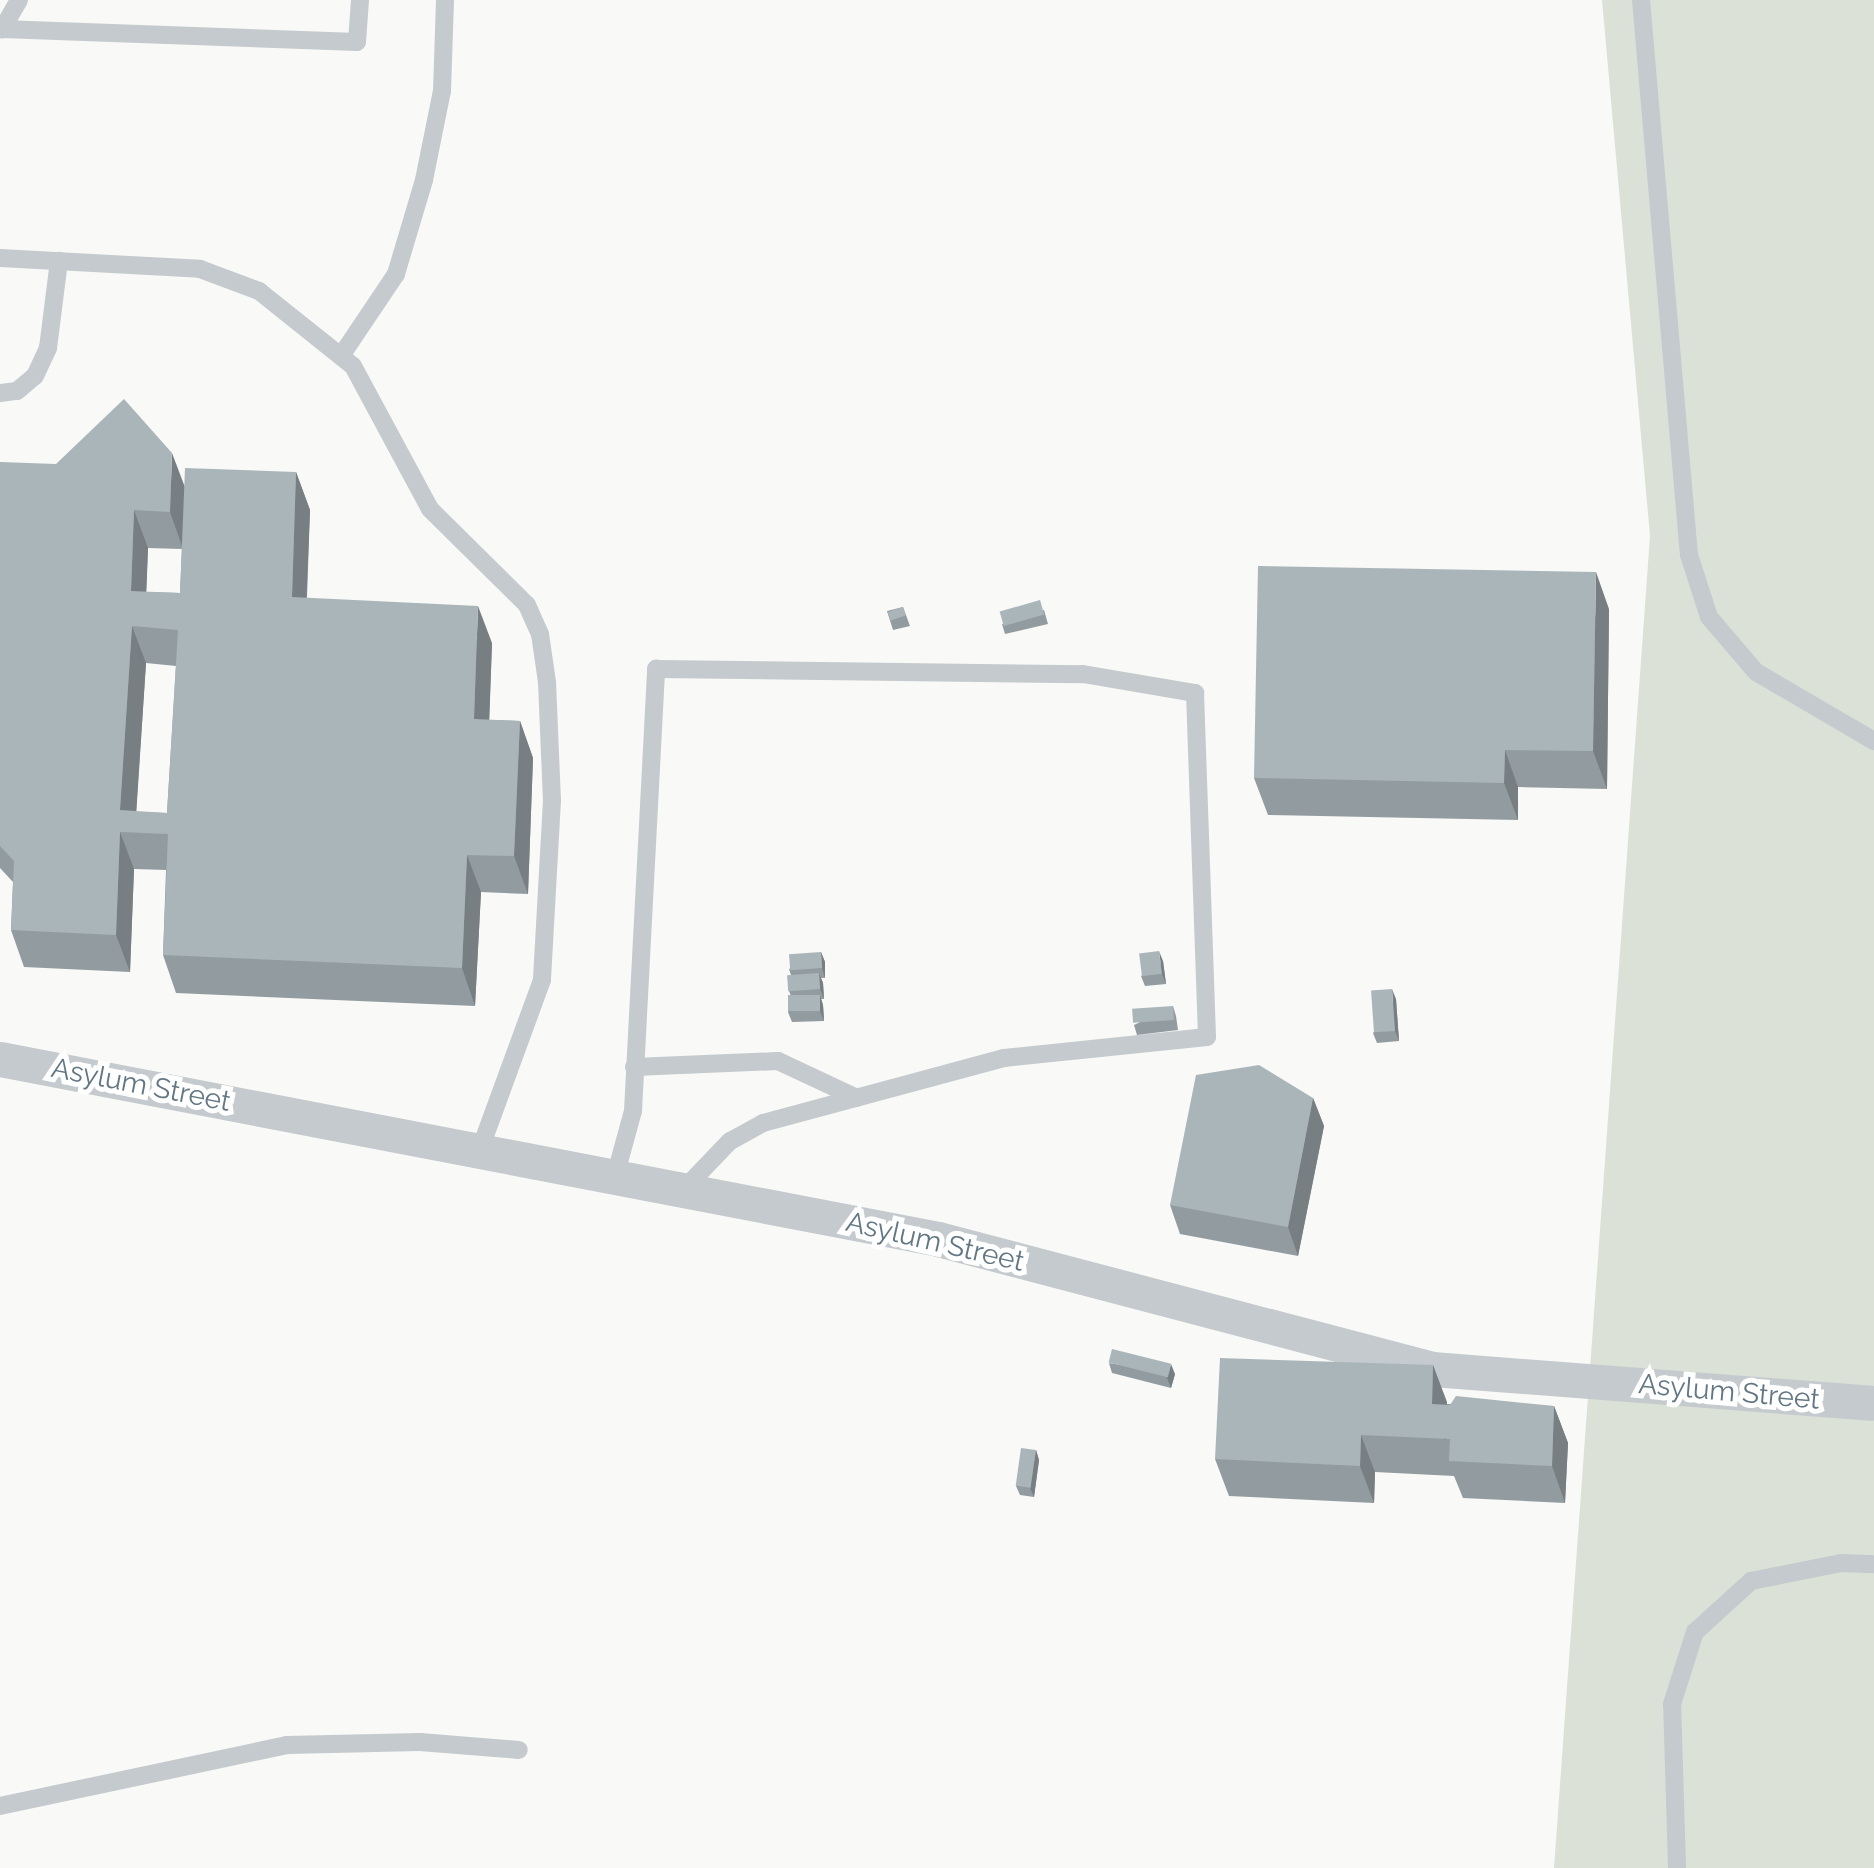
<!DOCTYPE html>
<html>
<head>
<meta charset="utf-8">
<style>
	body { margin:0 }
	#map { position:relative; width:1874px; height:1868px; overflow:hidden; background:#f9f9f7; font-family:Raleway,sans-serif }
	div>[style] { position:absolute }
	.green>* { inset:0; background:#dbe1d7 }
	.lane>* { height:18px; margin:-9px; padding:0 9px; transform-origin:9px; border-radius:9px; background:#c4cacd }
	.street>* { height:35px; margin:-17.5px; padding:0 17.5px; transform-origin:17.5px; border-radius:17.5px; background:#c4cacd }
	.wall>* { inset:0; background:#929ca0 }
	.shaded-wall>* { inset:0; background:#777f82 }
	.building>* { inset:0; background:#aab5ba; transform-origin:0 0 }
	span { translate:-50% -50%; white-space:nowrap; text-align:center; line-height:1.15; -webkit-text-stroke:10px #fff; paint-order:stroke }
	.street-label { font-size:28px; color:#627783 }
</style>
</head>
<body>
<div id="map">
	<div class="green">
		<i style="clip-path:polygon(1602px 0,1874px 0,1874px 1868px,1554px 1868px,1650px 536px)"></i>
	</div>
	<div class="lane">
		<i style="left:19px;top:0;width:34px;rotate:120deg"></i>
		<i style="left:2px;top:29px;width:355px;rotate:2.1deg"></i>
		<i style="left:357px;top:42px;width:42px;rotate:-85.9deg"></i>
		<i style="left:1641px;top:0;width:557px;rotate:85.06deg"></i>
		<i style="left:1689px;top:555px;width:65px;rotate:72.1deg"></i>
		<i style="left:1709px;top:617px;width:72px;rotate:49.5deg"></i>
		<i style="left:1756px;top:672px;width:137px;rotate:30.3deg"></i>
		<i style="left:0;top:258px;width:200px;rotate:3.1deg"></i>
		<i style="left:200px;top:269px;width:63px;rotate:20.4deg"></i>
		<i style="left:259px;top:291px;width:120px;rotate:38.6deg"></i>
		<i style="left:353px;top:366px;width:162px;rotate:61.7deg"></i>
		<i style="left:430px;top:509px;width:136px;rotate:44.7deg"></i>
		<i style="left:527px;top:605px;width:32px;rotate:66deg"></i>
		<i style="left:540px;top:634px;width:49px;rotate:81.7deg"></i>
		<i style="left:547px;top:682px;width:118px;rotate:87.6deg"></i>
		<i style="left:552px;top:800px;width:180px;rotate:93.2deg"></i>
		<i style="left:542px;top:980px;width:178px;rotate:110.1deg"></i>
		<i style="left:341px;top:356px;width:99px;rotate:-56.1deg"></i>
		<i style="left:396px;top:274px;width:98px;rotate:-73.4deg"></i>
		<i style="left:424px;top:180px;width:91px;rotate:-78.6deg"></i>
		<i style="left:442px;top:91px;width:91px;rotate:-88.1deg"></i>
		<i style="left:0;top:393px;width:17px;rotate:-7deg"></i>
		<i style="left:17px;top:391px;width:23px;rotate:-40deg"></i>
		<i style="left:35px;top:376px;width:31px;rotate:-65deg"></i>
		<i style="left:48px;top:348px;width:88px;rotate:-82.8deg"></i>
		<i style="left:634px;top:1067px;width:144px;rotate:-2.4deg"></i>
		<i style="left:778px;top:1061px;width:87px;rotate:25.1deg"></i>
		<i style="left:616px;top:1173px;width:64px;rotate:-74.7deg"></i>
		<i style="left:633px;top:1111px;width:443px;rotate:-87deg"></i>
		<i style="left:656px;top:669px;width:427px;rotate:0.7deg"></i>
		<i style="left:1083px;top:674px;width:114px;rotate:9.6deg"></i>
		<i style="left:1195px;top:693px;width:344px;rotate:88deg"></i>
		<i style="left:1207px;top:1037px;width:204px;rotate:174.1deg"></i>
		<i style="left:1004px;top:1058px;width:250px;rotate:164.9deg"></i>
		<i style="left:763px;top:1123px;width:38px;rotate:151deg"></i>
		<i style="left:730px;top:1141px;width:65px;rotate:133.8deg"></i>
		<i style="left:0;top:1806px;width:293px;rotate:-12deg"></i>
		<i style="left:287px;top:1745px;width:133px;rotate:-1.3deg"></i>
		<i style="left:420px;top:1742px;width:99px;rotate:4.6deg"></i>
		<i style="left:1677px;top:1868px;width:164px;rotate:-91.7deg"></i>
		<i style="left:1672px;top:1704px;width:76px;rotate:-72.3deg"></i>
		<i style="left:1695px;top:1632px;width:76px;rotate:-42.3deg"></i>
		<i style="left:1751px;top:1581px;width:92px;rotate:-11.3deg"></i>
		<i style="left:1841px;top:1563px;width:33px;rotate:2deg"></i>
	</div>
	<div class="street">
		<i style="left:0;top:1059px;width:955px;rotate:10.86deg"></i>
		<i style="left:938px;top:1239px;width:511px;rotate:14.74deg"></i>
		<i style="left:1432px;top:1369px;width:440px;rotate:4.4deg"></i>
	</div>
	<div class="wall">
		<i style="clip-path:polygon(evenodd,0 462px,184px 486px,296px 472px,310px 510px,307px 598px,492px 643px,489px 720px,520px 721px,533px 758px,528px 894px,481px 892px,475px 1006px,176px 993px,163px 955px,166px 870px,134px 869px,130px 972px,24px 967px,11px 930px,13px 882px,0 868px,0 462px,148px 548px,182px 549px,180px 593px,146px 592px,148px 548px,0 462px,146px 663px,176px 666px,167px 813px,136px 812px,146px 663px)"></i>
		<i style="clip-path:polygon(903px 607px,910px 626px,893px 630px,887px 611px)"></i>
		<i style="clip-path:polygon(1609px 609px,1607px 789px,1518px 787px,1518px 820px,1268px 815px,1254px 778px)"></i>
		<i style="clip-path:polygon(1044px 610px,1048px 624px,1005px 634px,1002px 624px)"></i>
		<i style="clip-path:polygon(821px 952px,825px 962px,825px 978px,821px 978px,823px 983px,824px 999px,821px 999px,823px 1005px,824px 1021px,792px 1022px,788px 1012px,791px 996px,789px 991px,791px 975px,789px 969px)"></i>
		<i style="clip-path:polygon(1163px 961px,1166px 984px,1145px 986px,1141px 976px)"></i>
		<i style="clip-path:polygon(1396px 999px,1399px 1041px,1377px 1043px,1373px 1033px)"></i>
		<i style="clip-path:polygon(1173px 1006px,1176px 1016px,1178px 1030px,1137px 1035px,1134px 1025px)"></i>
		<i style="clip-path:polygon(1313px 1098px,1324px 1126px,1298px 1256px,1180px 1234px,1170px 1205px)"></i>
		<i style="clip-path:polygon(1109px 1363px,1175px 1374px,1171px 1388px,1112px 1373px)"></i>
		<i style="clip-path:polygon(1433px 1365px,1446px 1404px,1554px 1406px,1568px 1443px,1565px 1503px,1463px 1498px,1454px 1476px,1375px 1472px,1374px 1503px,1229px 1496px,1215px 1459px)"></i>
		<i style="clip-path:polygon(1036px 1450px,1039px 1460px,1034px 1497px,1020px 1495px,1016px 1486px)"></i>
	</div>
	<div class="shaded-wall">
		<i style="clip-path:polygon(172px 453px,186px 490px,183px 549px,170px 512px)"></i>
		<i style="clip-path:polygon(296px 472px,310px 510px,305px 634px,292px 597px)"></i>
		<i style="clip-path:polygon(134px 510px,148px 548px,145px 628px,131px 591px)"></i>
		<i style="clip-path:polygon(1596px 572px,1609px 609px,1607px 789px,1593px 751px)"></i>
		<i style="clip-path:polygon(478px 606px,492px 643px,488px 756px,474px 719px)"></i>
		<i style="clip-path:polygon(132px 626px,146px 663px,135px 832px,120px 810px)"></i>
		<i style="clip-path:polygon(520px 721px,533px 758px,528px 894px,514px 856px)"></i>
		<i style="clip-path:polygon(1505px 750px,1518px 787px,1518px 820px,1504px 783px)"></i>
		<i style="clip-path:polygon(120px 832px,134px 869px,130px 972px,116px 935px)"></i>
		<i style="clip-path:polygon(467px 855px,481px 892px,475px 1006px,462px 968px)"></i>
		<i style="clip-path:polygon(1159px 951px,1163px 961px,1166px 984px,1162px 974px)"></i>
		<i style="clip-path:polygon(821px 952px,825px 962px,825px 978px,822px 968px)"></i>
		<i style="clip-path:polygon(819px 973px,823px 983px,824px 999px,820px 989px)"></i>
		<i style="clip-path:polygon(1392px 989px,1396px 999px,1399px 1041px,1395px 1031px)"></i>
		<i style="clip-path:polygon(820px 995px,823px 1005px,824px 1021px,820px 1011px)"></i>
		<i style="clip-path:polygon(1313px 1098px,1324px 1126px,1298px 1256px,1288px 1227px)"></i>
		<i style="clip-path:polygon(1171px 1364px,1175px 1374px,1171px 1388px,1167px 1378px)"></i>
		<i style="clip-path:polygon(1433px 1365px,1447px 1402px,1445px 1441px,1432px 1404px)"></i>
		<i style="clip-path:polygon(1554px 1406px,1568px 1443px,1565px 1503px,1552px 1466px)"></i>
		<i style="clip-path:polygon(1361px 1435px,1375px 1472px,1374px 1503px,1360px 1466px)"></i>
		<i style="clip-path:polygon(1036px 1450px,1039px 1460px,1034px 1497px,1030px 1488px)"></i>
	</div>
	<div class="building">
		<i style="clip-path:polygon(evenodd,124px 399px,172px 453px,170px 512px,134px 510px,131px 591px,180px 593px,185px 468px,296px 472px,292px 597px,478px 606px,474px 719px,520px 721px,514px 856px,467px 855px,462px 968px,163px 955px,168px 834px,120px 832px,116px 935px,11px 930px,14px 861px,0 846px,0 462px,56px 464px,124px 399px,132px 626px,178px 630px,167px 813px,120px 810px,132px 626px)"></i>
		<i style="clip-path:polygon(1258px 566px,1596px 572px,1593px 751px,1505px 750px,1504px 783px,1254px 778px)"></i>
		<i style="left:1040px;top:600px;width:15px;height:42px;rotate:74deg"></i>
		<i style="left:903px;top:607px;width:9px;height:16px;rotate:72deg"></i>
		<i style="left:1159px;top:951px;width:23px;height:20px;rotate:83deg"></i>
		<i style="left:821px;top:952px;width:16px;height:32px;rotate:86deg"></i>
		<i style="left:819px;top:973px;width:16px;height:32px;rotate:86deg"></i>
		<i style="left:1392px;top:989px;width:42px;height:21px;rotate:86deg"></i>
		<i style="left:820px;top:995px;width:16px;height:32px;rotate:90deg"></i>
		<i style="left:1173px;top:1006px;width:14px;height:41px;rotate:86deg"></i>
		<i style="clip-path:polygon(1259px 1065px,1313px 1098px,1288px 1227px,1170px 1205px,1196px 1075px)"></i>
		<i style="left:1112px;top:1349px;width:61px;height:14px;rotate:14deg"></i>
		<i style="clip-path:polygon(1220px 1358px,1433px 1365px,1432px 1404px,1450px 1405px,1456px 1396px,1554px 1406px,1552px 1466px,1449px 1461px,1450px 1439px,1361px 1435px,1360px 1466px,1215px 1459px)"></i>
		<i style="left:1021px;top:1448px;width:15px;height:38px;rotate:8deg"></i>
	</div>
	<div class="street-label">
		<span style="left:141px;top:1085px;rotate:11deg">Asylum Street</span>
		<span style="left:935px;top:1242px;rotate:13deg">Asylum Street</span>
		<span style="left:1729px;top:1392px;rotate:5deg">Asylum Street</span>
	</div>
</div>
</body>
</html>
